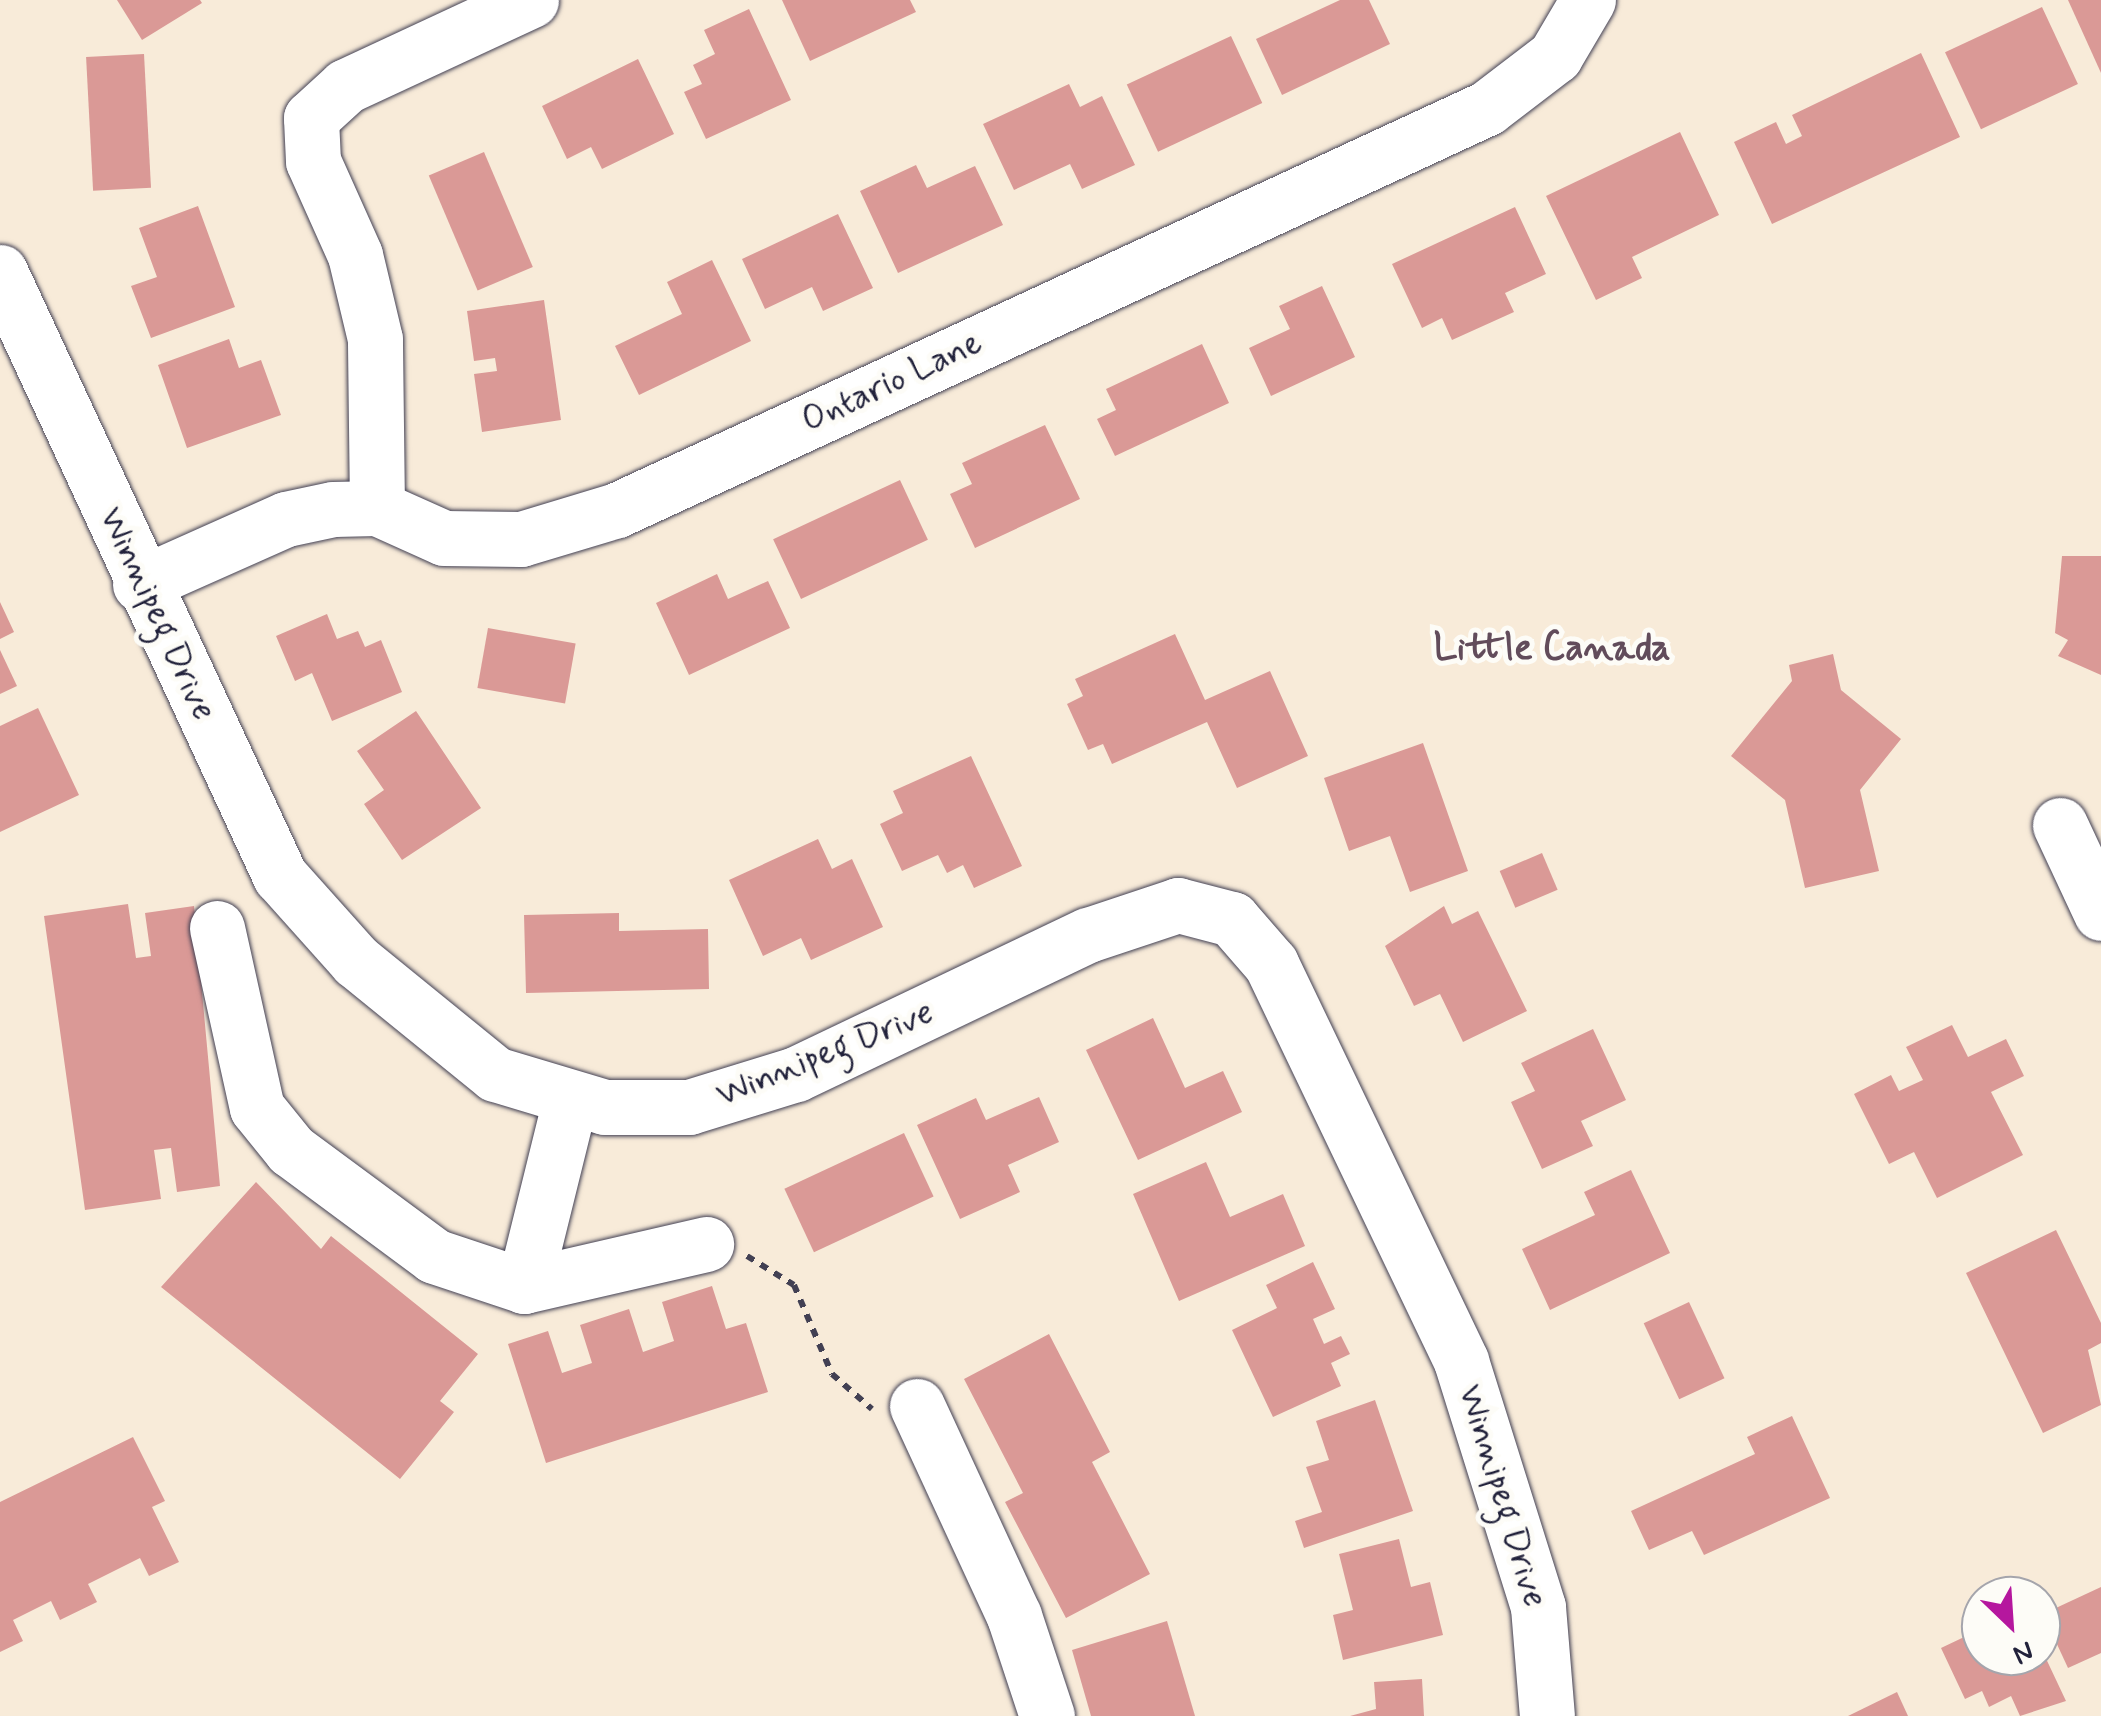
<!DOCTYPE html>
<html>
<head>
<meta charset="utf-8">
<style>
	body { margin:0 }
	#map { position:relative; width:2101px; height:1716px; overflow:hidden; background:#f8ebd9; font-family:Mynerve,sans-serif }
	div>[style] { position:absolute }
	.building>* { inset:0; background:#da9996; transform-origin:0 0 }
	.path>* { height:6px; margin-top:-3px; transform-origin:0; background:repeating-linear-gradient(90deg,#424053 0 8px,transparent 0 16px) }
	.roads { filter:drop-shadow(0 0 2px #424053) drop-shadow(0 0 2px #424053) }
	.minor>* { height:55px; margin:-27.5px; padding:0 27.5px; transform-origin:27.5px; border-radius:27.5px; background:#fff }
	span { translate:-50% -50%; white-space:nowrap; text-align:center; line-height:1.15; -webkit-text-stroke:10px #fdfcf7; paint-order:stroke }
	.street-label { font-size:35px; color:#22223b }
	.neighbourhood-label { font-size:38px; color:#624c5b; font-weight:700 }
	.north { position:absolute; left:1961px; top:1576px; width:100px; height:100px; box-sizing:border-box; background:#fdfcf7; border:2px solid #a5a5ac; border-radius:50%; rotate:155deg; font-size:28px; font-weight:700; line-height:40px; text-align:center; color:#22223b }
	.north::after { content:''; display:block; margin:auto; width:35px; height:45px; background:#b5179e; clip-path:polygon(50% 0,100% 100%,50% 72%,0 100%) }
</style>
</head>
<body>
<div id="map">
	<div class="building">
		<i style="clip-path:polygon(117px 0,200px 0,202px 3px,142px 40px)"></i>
		<i style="clip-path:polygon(782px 0,910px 0,916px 12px,810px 61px)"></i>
		<i style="clip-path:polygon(1340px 0,1369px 0,1390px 44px,1282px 95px,1256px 39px)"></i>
		<i style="clip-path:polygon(2068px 0,2101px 0,2101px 73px)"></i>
		<i style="left:2042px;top:7px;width:85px;height:107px;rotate:65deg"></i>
		<i style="clip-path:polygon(749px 9px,791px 100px,706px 139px,684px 92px,702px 84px,693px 65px,715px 54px,704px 30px)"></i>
		<i style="left:1231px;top:36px;width:74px;height:115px;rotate:65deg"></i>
		<i style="clip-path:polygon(1921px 53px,1960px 137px,1772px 224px,1734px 142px,1776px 122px,1786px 144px,1802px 136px,1792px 115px)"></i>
		<i style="left:144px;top:54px;width:134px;height:58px;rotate:87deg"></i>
		<i style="clip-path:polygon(638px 59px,674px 134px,602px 169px,591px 147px,567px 159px,542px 106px)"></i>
		<i style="clip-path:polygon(1069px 84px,1080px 107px,1102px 96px,1135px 165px,1082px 189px,1070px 164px,1014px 190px,983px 124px)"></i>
		<i style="clip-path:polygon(1680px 132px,1719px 215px,1632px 257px,1642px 278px,1596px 300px,1546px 196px)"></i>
		<i style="left:484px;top:152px;width:125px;height:60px;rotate:67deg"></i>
		<i style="clip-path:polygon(916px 165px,927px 188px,975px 166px,1003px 225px,898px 273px,860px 191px)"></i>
		<i style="clip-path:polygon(198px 206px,235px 307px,151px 338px,131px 286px,157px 277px,139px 228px)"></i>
		<i style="clip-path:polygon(1515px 207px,1546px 274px,1505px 293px,1514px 312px,1452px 340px,1442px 318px,1422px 328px,1392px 264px)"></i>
		<i style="clip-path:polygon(838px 214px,873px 288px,823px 311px,812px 287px,765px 309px,742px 259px)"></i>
		<i style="clip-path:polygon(712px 260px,751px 341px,639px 395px,615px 346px,682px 314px,667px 282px)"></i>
		<i style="clip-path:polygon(1322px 286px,1355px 357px,1271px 396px,1249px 348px,1290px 329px,1279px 306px)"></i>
		<i style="clip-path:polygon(544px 300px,561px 420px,482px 432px,474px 374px,497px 371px,495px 358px,474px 361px,467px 311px)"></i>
		<i style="clip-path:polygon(229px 339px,239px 368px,261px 360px,281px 415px,187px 448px,158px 365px)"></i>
		<i style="clip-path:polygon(1202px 344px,1229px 403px,1115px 456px,1097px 419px,1116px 410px,1106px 389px)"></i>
		<i style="clip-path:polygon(1045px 425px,1080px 499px,975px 548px,950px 494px,972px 484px,962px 463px)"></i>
		<i style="left:900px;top:480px;width:66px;height:140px;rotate:65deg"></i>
		<i style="clip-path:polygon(2062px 556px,2101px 556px,2101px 675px,2058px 656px,2068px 640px,2055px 633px)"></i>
		<i style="clip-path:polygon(717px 574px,728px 599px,768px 581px,790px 628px,689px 675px,656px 603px)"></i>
		<i style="clip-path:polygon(0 602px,14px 632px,0 639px)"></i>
		<i style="clip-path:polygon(327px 614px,337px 639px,358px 631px,365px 647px,381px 640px,402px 692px,332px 721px,312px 673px,295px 681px,276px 636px)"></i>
		<i style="left:488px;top:628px;width:89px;height:61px;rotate:10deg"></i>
		<i style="clip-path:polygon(1175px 634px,1205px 700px,1270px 671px,1308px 756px,1237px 788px,1207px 722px,1112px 764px,1103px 744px,1088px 750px,1067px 704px,1083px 696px,1075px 679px)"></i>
		<i style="clip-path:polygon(0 650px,17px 686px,0 694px)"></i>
		<i style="clip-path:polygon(1833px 654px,1841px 690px,1901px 739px,1860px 790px,1879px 871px,1805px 888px,1785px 800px,1731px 756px,1792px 681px,1789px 665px)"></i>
		<i style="clip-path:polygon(38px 708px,79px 795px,0 832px,0 726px)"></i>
		<i style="clip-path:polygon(416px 711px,481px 808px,402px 860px,364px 804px,384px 790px,357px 751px)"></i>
		<i style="clip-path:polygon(1423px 743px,1468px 871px,1410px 892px,1390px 836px,1349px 851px,1324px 778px)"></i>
		<i style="clip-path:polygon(971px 756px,1022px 866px,974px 888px,963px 865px,947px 873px,938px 855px,902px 871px,880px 824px,903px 813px,893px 791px)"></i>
		<i style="clip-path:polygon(818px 839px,832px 869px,852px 859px,883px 927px,811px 960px,801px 938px,763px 956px,729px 880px)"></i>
		<i style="left:1542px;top:853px;width:40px;height:46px;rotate:67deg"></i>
		<i style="clip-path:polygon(128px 904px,136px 958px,151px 956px,145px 913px,194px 906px,220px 1186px,177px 1192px,171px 1148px,154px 1150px,161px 1199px,85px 1210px,44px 916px)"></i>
		<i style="clip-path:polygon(1444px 906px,1452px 924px,1478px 911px,1527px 1011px,1463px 1042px,1440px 994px,1414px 1006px,1385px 946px)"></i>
		<i style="clip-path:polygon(619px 913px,619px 931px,708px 929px,709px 989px,526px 993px,524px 915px)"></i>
		<i style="clip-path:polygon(1153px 1018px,1185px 1088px,1223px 1071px,1242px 1112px,1138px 1160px,1086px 1050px)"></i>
		<i style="clip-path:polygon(1952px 1025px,1968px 1057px,2006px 1039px,2024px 1076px,1991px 1092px,2023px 1155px,1937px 1198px,1914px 1152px,1889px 1164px,1854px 1094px,1891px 1075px,1899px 1091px,1923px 1080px,1906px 1047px)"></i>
		<i style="clip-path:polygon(1593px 1029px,1626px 1100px,1581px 1121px,1593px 1146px,1542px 1169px,1511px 1102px,1535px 1091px,1521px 1063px)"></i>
		<i style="clip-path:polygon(1039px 1097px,1059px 1142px,1008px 1165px,1020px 1192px,960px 1219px,917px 1125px,976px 1098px,986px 1120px)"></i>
		<i style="left:904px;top:1133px;width:70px;height:132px;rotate:65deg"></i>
		<i style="clip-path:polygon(1206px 1162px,1230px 1217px,1283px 1194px,1305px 1246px,1179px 1301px,1133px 1194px)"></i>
		<i style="clip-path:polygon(1631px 1170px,1670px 1253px,1550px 1310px,1522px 1249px,1595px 1215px,1584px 1192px)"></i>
		<i style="clip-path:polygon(256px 1182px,321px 1249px,331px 1236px,478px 1354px,440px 1401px,454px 1412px,400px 1479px,161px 1287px)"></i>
		<i style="clip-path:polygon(2056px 1230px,2101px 1323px,2101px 1343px,2088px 1350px,2101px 1405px,2043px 1433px,1966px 1273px)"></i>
		<i style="clip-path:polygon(1313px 1262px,1335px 1309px,1313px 1319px,1324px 1344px,1341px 1336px,1350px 1354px,1331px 1363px,1341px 1386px,1273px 1417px,1232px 1330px,1277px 1308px,1266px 1285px)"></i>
		<i style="clip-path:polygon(712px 1286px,726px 1329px,746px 1323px,768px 1392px,546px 1463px,508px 1344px,548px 1331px,562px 1373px,592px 1363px,580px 1325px,629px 1309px,643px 1352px,674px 1341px,662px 1302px)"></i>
		<i style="left:1689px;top:1302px;width:84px;height:50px;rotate:65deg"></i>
		<i style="clip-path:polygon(1049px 1334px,1110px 1452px,1092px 1462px,1150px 1574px,1066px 1618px,1005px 1502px,1023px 1493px,964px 1379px)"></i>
		<i style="clip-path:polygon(1375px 1400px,1413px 1511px,1304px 1548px,1295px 1521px,1322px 1512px,1306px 1467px,1329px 1460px,1316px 1421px)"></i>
		<i style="clip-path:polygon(1792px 1416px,1830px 1498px,1704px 1555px,1692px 1531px,1649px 1550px,1631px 1511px,1755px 1454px,1747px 1437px)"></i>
		<i style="clip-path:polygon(133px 1437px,165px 1501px,152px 1507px,179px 1562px,149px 1576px,140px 1558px,88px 1584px,97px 1602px,60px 1620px,51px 1601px,13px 1620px,23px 1641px,0 1652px,0 1502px)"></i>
		<i style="clip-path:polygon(1399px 1539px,1411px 1587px,1430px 1582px,1443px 1635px,1343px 1660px,1333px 1615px,1353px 1610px,1339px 1554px)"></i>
		<i style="clip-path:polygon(2101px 1587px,2101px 1653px,2068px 1668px,2043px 1614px)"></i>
		<i style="clip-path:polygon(1167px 1621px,1195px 1716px,1091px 1716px,1072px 1650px)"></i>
		<i style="clip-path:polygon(1981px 1629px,1981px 1656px,2041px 1656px,2041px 1648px,2066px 1701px,2020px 1716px,2011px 1696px,1989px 1707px,1982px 1691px,1965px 1699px,1941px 1648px)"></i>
		<i style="clip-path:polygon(1422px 1679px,1424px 1716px,1350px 1716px,1376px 1709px,1374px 1682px)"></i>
		<i style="clip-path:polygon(1897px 1692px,1908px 1716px,1848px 1716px)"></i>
	</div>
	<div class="path">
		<i style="left:747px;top:1256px;width:55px;rotate:31.7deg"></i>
		<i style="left:794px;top:1285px;width:97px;rotate:66.9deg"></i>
		<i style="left:832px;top:1374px;width:53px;rotate:41.2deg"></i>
	</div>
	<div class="roads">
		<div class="minor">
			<i style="left:0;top:272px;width:666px;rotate:65.13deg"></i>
			<i style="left:280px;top:876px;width:114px;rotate:48.2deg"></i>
			<i style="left:356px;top:961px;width:179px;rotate:39.1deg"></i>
			<i style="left:495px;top:1074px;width:115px;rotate:16.7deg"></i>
			<i style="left:605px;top:1107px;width:84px"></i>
			<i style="left:689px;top:1107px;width:112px;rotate:-17.1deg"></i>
			<i style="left:796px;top:1074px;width:323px;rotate:-25.5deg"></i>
			<i style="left:1088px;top:935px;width:95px;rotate:-18.4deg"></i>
			<i style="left:1178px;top:905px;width:56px;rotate:14.5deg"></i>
			<i style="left:1232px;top:919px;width:60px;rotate:49.1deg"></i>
			<i style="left:1271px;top:964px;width:440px;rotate:64.4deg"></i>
			<i style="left:1461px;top:1361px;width:258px;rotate:72.6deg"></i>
			<i style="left:1538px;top:1607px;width:109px;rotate:85.3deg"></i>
			<i style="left:377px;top:508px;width:169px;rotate:-90.7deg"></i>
			<i style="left:375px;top:339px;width:86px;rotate:-103.4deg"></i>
			<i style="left:355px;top:255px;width:103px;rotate:-114.1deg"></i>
			<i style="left:313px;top:161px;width:43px;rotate:-92.7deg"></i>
			<i style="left:311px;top:118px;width:47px;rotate:-42.4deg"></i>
			<i style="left:346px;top:86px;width:204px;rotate:-24.9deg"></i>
			<i style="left:140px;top:584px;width:160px;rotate:-24deg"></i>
			<i style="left:286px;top:519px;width:48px;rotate:-12deg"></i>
			<i style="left:333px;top:509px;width:44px;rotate:-1.3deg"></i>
			<i style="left:377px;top:508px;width:73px;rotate:24.1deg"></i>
			<i style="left:444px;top:538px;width:77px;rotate:0.7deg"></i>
			<i style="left:521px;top:539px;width:100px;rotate:-16.8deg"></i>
			<i style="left:617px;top:510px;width:958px;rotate:-24.8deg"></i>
			<i style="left:1487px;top:108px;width:86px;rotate:-37.4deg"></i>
			<i style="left:1555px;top:56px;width:65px;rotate:-59.5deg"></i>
			<i style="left:2060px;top:825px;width:97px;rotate:65deg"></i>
			<i style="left:217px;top:928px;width:184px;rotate:77.5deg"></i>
			<i style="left:257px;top:1108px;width:54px;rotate:51deg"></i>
			<i style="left:291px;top:1150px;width:178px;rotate:36.5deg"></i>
			<i style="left:434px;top:1256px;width:95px;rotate:18.4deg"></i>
			<i style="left:524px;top:1286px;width:187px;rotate:-13deg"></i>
			<i style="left:524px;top:1286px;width:192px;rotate:-76.1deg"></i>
			<i style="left:917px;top:1406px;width:231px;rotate:65.2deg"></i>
			<i style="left:1014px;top:1616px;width:105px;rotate:71.7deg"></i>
		</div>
	</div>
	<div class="street-label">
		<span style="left:892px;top:382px;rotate:-25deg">Ontario Lane</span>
		<span style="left:157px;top:614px;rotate:65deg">Winnipeg Drive</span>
		<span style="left:825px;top:1054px;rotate:-22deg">Winnipeg Drive</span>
		<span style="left:1502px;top:1496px;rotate:73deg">Winnipeg Drive</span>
	</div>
	<div class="neighbourhood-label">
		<span style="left:1552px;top:649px">Little Canada</span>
	</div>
	<div class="north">N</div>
</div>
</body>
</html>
